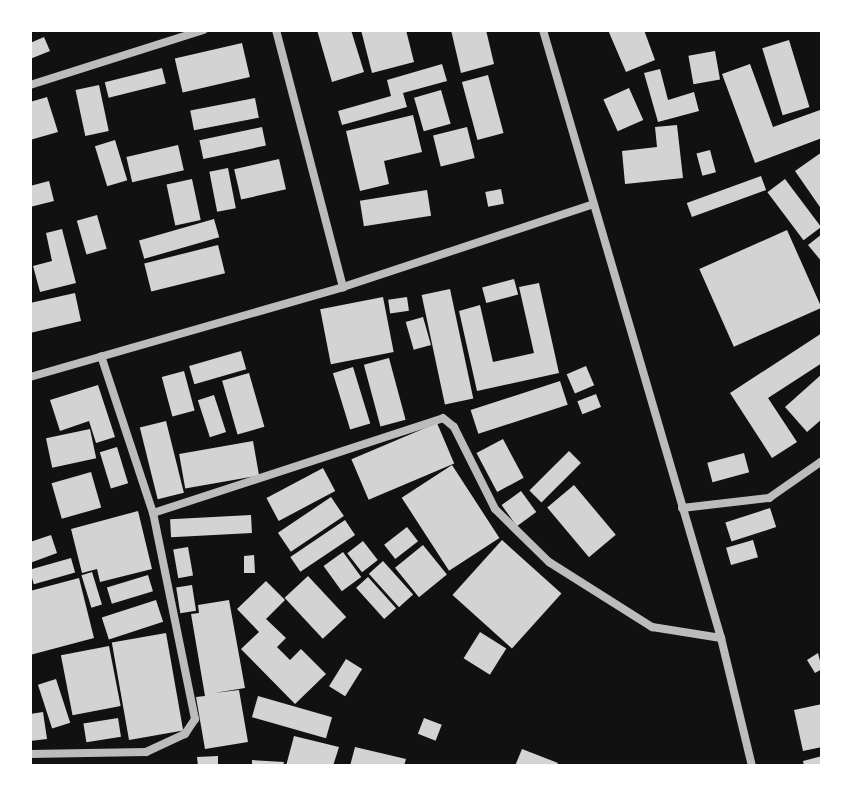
<!DOCTYPE html>
<html>
<head>
<meta charset="utf-8">
<style>
	body { margin:0 }
	#map { position:relative; width:852px; height:796px; overflow:hidden; background:#111; font-family:"PT Sans Narrow",sans-serif }
	div>[style] { position:absolute }
	.building>* { inset:0; background:#d3d3d3; transform-origin:0 0 }
	.minor>* { height:8px; margin:-4px; padding:0 4px; transform-origin:4px; border-radius:4px; background:#bcbcbc }
	span { translate:-50% -50%; white-space:nowrap; text-align:center; line-height:1.15; -webkit-text-stroke:6px #fff; paint-order:stroke }
	.frame { position:absolute; inset:0; border:32px solid #fff; pointer-events:none }
</style>
</head>
<body>
<div id="map">
	<div class="building">
		<i style="clip-path:polygon(317px 30px,351px 30px,364px 72px,332px 82px)"></i>
		<i style="clip-path:polygon(361px 30px,406px 30px,414px 62px,372px 73px)"></i>
		<i style="clip-path:polygon(451px 30px,486px 30px,494px 64px,461px 73px)"></i>
		<i style="clip-path:polygon(608px 30px,644px 30px,655px 60px,626px 72px)"></i>
		<i style="clip-path:polygon(44px 37px,50px 51px,30px 59px,30px 43px)"></i>
		<i style="left:789px;top:40px;width:70px;height:28px;rotate:73deg"></i>
		<i style="left:242px;top:43px;width:35px;height:69px;rotate:77deg"></i>
		<i style="left:715px;top:51px;width:29px;height:27px;rotate:80deg"></i>
		<i style="clip-path:polygon(442px 64px,447px 81px,403px 93px,407px 107px,342px 125px,338px 111px,391px 96px,387px 80px)"></i>
		<i style="clip-path:polygon(750px 64px,773px 127px,820px 110px,822px 138px,755px 163px,722px 74px)"></i>
		<i style="left:162px;top:68px;width:16px;height:59px;rotate:76deg"></i>
		<i style="clip-path:polygon(660px 69px,668px 100px,694px 92px,699px 111px,658px 122px,644px 73px)"></i>
		<i style="left:488px;top:75px;width:60px;height:27px;rotate:75deg"></i>
		<i style="left:99px;top:85px;width:47px;height:24px;rotate:78deg"></i>
		<i style="left:629px;top:88px;width:35px;height:28px;rotate:66deg"></i>
		<i style="left:441px;top:90px;width:35px;height:28px;rotate:74deg"></i>
		<i style="clip-path:polygon(47px 97px,58px 132px,30px 140px,30px 102px)"></i>
		<i style="left:255px;top:98px;width:20px;height:66px;rotate:79deg"></i>
		<i style="clip-path:polygon(413px 115px,422px 152px,384px 161px,389px 184px,360px 191px,346px 131px)"></i>
		<i style="clip-path:polygon(677px 125px,683px 178px,625px 184px,622px 151px,657px 147px,655px 127px)"></i>
		<i style="left:262px;top:127px;width:19px;height:64px;rotate:78deg"></i>
		<i style="left:467px;top:127px;width:32px;height:35px;rotate:76deg"></i>
		<i style="left:115px;top:140px;width:42px;height:21px;rotate:73deg"></i>
		<i style="left:178px;top:145px;width:26px;height:53px;rotate:77deg"></i>
		<i style="left:710px;top:150px;width:23px;height:14px;rotate:75deg"></i>
		<i style="clip-path:polygon(822px 152px,822px 210px,795px 171px)"></i>
		<i style="left:279px;top:159px;width:31px;height:46px;rotate:77deg"></i>
		<i style="left:228px;top:168px;width:41px;height:19px;rotate:79deg"></i>
		<i style="left:761px;top:176px;width:15px;height:79px;rotate:70deg"></i>
		<i style="left:192px;top:179px;width:42px;height:26px;rotate:78deg"></i>
		<i style="left:785px;top:179px;width:60px;height:22px;rotate:53deg"></i>
		<i style="clip-path:polygon(49px 181px,54px 201px,30px 207px,30px 186px)"></i>
		<i style="left:501px;top:189px;width:15px;height:16px;rotate:79deg"></i>
		<i style="left:427px;top:190px;width:26px;height:68px;rotate:81deg"></i>
		<i style="left:97px;top:215px;width:35px;height:21px;rotate:74deg"></i>
		<i style="left:214px;top:219px;width:19px;height:78px;rotate:74deg"></i>
		<i style="clip-path:polygon(62px 229px,76px 283px,40px 292px,33px 266px,52px 261px,46px 233px)"></i>
		<i style="left:787px;top:230px;width:85px;height:96px;rotate:66deg"></i>
		<i style="clip-path:polygon(822px 234px,822px 262px,808px 245px)"></i>
		<i style="left:218px;top:245px;width:29px;height:76px;rotate:76deg"></i>
		<i style="left:514px;top:279px;width:16px;height:33px;rotate:75deg"></i>
		<i style="clip-path:polygon(539px 283px,559px 373px,477px 391px,459px 311px,480px 305px,493px 362px,534px 353px,519px 287px)"></i>
		<i style="left:450px;top:289px;width:112px;height:29px;rotate:78deg"></i>
		<i style="clip-path:polygon(75px 293px,81px 321px,30px 333px,30px 303px)"></i>
		<i style="left:383px;top:297px;width:56px;height:64px;rotate:79deg"></i>
		<i style="left:407px;top:297px;width:14px;height:19px;rotate:82deg"></i>
		<i style="left:423px;top:317px;width:29px;height:18px;rotate:74deg"></i>
		<i style="clip-path:polygon(822px 333px,822px 363px,768px 398px,797px 442px,772px 458px,730px 393px)"></i>
		<i style="left:241px;top:351px;width:19px;height:54px;rotate:74deg"></i>
		<i style="left:389px;top:358px;width:64px;height:26px;rotate:75deg"></i>
		<i style="left:586px;top:366px;width:21px;height:21px;rotate:67deg"></i>
		<i style="left:353px;top:367px;width:59px;height:21px;rotate:73deg"></i>
		<i style="left:184px;top:371px;width:41px;height:23px;rotate:75deg"></i>
		<i style="left:249px;top:373px;width:56px;height:28px;rotate:74deg"></i>
		<i style="clip-path:polygon(822px 374px,822px 419px,807px 432px,785px 407px)"></i>
		<i style="left:560px;top:381px;width:25px;height:94px;rotate:72deg"></i>
		<i style="clip-path:polygon(98px 385px,115px 437px,96px 443px,89px 421px,60px 431px,50px 400px)"></i>
		<i style="left:596px;top:394px;width:14px;height:20px;rotate:69deg"></i>
		<i style="left:214px;top:395px;width:39px;height:17px;rotate:72deg"></i>
		<i style="left:166px;top:421px;width:74px;height:27px;rotate:76deg"></i>
		<i style="left:437px;top:423px;width:44px;height:93px;rotate:67deg"></i>
		<i style="left:90px;top:429px;width:30px;height:45px;rotate:78deg"></i>
		<i style="left:503px;top:439px;width:44px;height:30px;rotate:62deg"></i>
		<i style="left:253px;top:441px;width:35px;height:75px;rotate:80deg"></i>
		<i style="left:117px;top:447px;width:38px;height:18px;rotate:73deg"></i>
		<i style="left:569px;top:451px;width:17px;height:56px;rotate:45deg"></i>
		<i style="left:744px;top:453px;width:20px;height:38px;rotate:75deg"></i>
		<i style="left:452px;top:465px;width:87px;height:60px;rotate:57deg"></i>
		<i style="left:323px;top:468px;width:26px;height:64px;rotate:62deg"></i>
		<i style="left:91px;top:472px;width:37px;height:41px;rotate:74deg"></i>
		<i style="left:574px;top:485px;width:65px;height:35px;rotate:50deg"></i>
		<i style="left:521px;top:491px;width:26px;height:24px;rotate:54deg"></i>
		<i style="left:331px;top:497px;width:23px;height:64px;rotate:56deg"></i>
		<i style="left:770px;top:508px;width:20px;height:47px;rotate:72deg"></i>
		<i style="clip-path:polygon(138px 511px,152px 569px,100px 582px,97px 569px,82px 573px,71px 529px)"></i>
		<i style="left:251px;top:515px;width:18px;height:81px;rotate:87deg"></i>
		<i style="left:345px;top:520px;width:18px;height:66px;rotate:56deg"></i>
		<i style="left:407px;top:527px;width:18px;height:29px;rotate:52deg"></i>
		<i style="clip-path:polygon(51px 535px,57px 553px,30px 563px,30px 542px)"></i>
		<i style="left:502px;top:540px;width:80px;height:74px;rotate:42deg"></i>
		<i style="left:753px;top:540px;width:18px;height:28px;rotate:74deg"></i>
		<i style="left:363px;top:541px;width:24px;height:20px;rotate:52deg"></i>
		<i style="left:423px;top:545px;width:38px;height:36px;rotate:51deg"></i>
		<i style="left:188px;top:547px;width:29px;height:15px;rotate:80deg"></i>
		<i style="left:343px;top:552px;width:31px;height:24px;rotate:54deg"></i>
		<i style="clip-path:polygon(254px 555px,255px 573px,244px 573px,244px 556px)"></i>
		<i style="left:71px;top:558px;width:15px;height:43px;rotate:74deg"></i>
		<i style="left:383px;top:561px;width:45px;height:19px;rotate:48deg"></i>
		<i style="left:92px;top:572px;width:34px;height:11px;rotate:73deg"></i>
		<i style="left:148px;top:575px;width:17px;height:43px;rotate:73deg"></i>
		<i style="left:308px;top:576px;width:56px;height:32px;rotate:47deg"></i>
		<i style="left:368px;top:577px;width:42px;height:16px;rotate:48deg"></i>
		<i style="clip-path:polygon(79px 578px,94px 638px,30px 655px,30px 591px)"></i>
		<i style="clip-path:polygon(266px 581px,285px 600px,266px 619px,286px 638px,277px 647px,290px 660px,301px 649px,326px 674px,295px 704px,241px 649px,259px 632px,237px 609px)"></i>
		<i style="left:192px;top:585px;width:26px;height:16px;rotate:81deg"></i>
		<i style="left:156px;top:600px;width:23px;height:57px;rotate:72deg"></i>
		<i style="clip-path:polygon(229px 600px,245px 688px,214px 693px,239px 690px,248px 742px,205px 749px,196px 697px,205px 696px,191px 614px,199px 613px,198px 605px)"></i>
		<i style="left:480px;top:632px;width:31px;height:31px;rotate:32deg"></i>
		<i style="left:166px;top:633px;width:99px;height:55px;rotate:80deg"></i>
		<i style="left:109px;top:646px;width:61px;height:49px;rotate:79deg"></i>
		<i style="clip-path:polygon(818px 653px,822px 669px,815px 673px,807px 660px)"></i>
		<i style="left:346px;top:659px;width:19px;height:32px;rotate:32deg"></i>
		<i style="left:56px;top:679px;width:46px;height:19px;rotate:72deg"></i>
		<i style="left:258px;top:696px;width:77px;height:22px;rotate:16deg"></i>
		<i style="clip-path:polygon(822px 704px,822px 747px,803px 751px,794px 710px)"></i>
		<i style="clip-path:polygon(43px 712px,47px 739px,30px 741px,30px 714px)"></i>
		<i style="left:118px;top:718px;width:19px;height:35px;rotate:81deg"></i>
		<i style="left:424px;top:718px;width:19px;height:17px;rotate:21deg"></i>
		<i style="clip-path:polygon(294px 736px,339px 747px,333px 766px,286px 766px)"></i>
		<i style="clip-path:polygon(355px 747px,406px 759px,404px 766px,350px 766px)"></i>
		<i style="clip-path:polygon(522px 749px,558px 763px,556px 766px,515px 766px)"></i>
		<i style="clip-path:polygon(218px 756px,218px 766px,198px 766px,197px 757px)"></i>
		<i style="clip-path:polygon(822px 756px,822px 766px,804px 766px,803px 761px)"></i>
		<i style="clip-path:polygon(252px 760px,284px 762px,283px 766px,252px 766px)"></i>
	</div>
	<div class="minor">
		<i style="left:276px;top:30px;width:266px;rotate:75.4deg"></i>
		<i style="left:543px;top:30px;width:634px;rotate:73.68deg"></i>
		<i style="left:721px;top:638px;width:132px;rotate:76.4deg"></i>
		<i style="left:30px;top:85px;width:182px;rotate:-17.6deg"></i>
		<i style="left:30px;top:377px;width:326px;rotate:-16deg"></i>
		<i style="left:343px;top:287px;width:261px;rotate:-18.3deg"></i>
		<i style="left:682px;top:508px;width:88px;rotate:-6.6deg"></i>
		<i style="left:769px;top:498px;width:65px;rotate:-34.9deg"></i>
		<i style="left:153px;top:513px;width:305px;rotate:-18.1deg"></i>
		<i style="left:443px;top:418px;width:14px;rotate:39deg"></i>
		<i style="left:454px;top:427px;width:92px;rotate:63.4deg"></i>
		<i style="left:495px;top:509px;width:76px;rotate:44.5deg"></i>
		<i style="left:549px;top:562px;width:122px;rotate:32.3deg"></i>
		<i style="left:652px;top:627px;width:70px;rotate:9.1deg"></i>
		<i style="left:30px;top:754px;width:116px;rotate:-1deg"></i>
		<i style="left:146px;top:752px;width:43px;rotate:-24.8deg"></i>
		<i style="left:185px;top:734px;width:18px;rotate:-56deg"></i>
		<i style="left:195px;top:719px;width:210px;rotate:-101.5deg"></i>
		<i style="left:153px;top:513px;width:165px;rotate:-108.3deg"></i>
	</div>
	<div class="frame"></div>
</div>
</body>
</html>
